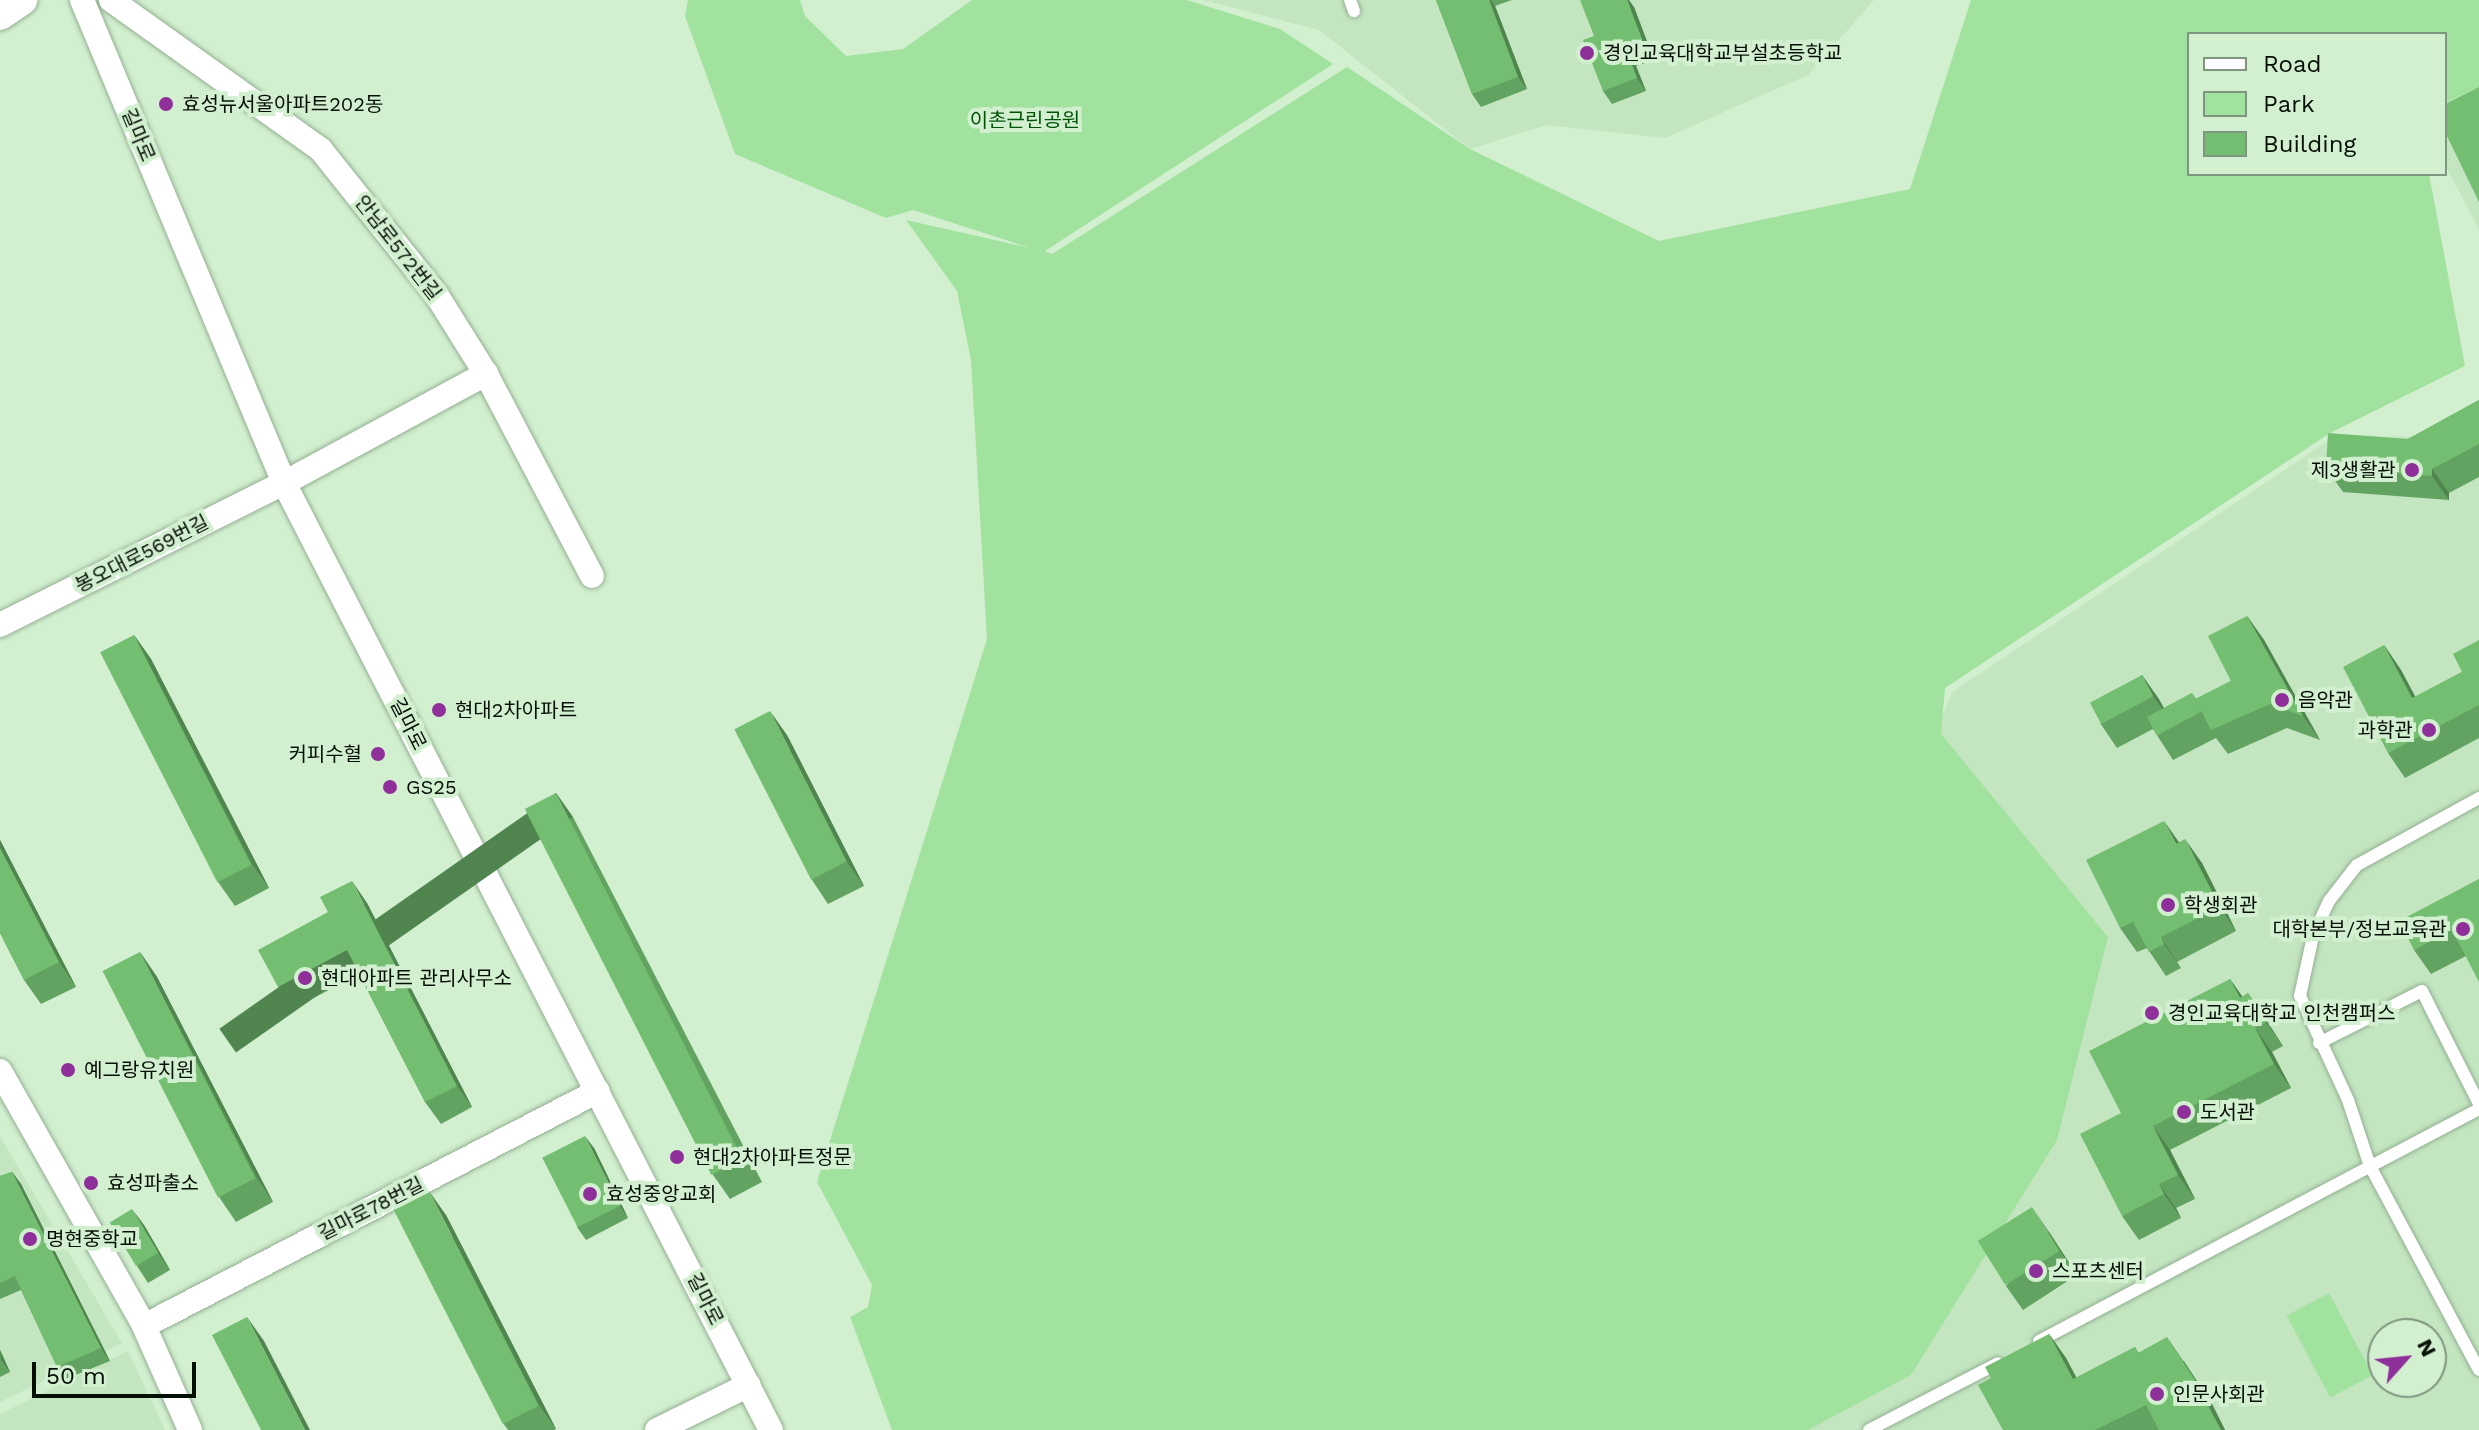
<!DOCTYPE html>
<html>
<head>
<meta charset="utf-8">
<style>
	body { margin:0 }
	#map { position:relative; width:2479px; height:1430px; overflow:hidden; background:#d2efd0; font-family:"Work Sans","Noto Sans KR",sans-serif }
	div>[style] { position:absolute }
	.built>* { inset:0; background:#c3e6c1 }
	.green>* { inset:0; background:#a2e29f; transform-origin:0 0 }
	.roads { filter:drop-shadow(0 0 2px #94af92) drop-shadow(0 0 2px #94af92) }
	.service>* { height:12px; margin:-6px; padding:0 6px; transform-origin:6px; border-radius:6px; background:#fff }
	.minor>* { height:24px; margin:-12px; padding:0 12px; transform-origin:12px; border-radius:12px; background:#fff }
	.tertiary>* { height:30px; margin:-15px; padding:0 15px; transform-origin:15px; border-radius:15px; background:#fff }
	.wall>* { inset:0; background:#63a361 }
	.shaded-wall>* { inset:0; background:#50854f; transform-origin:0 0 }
	.building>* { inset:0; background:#73be71; transform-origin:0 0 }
	.dots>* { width:22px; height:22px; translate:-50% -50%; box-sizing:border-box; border:4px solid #d2efd0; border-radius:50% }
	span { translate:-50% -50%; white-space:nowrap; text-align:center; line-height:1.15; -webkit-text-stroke:8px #d2efd0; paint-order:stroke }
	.poi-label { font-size:20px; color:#060f06 }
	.left { translate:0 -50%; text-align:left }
	.right { translate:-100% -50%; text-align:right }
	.park-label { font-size:20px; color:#005406 }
	.street-label { font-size:20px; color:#060f06 }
	.legend { position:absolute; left:2187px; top:32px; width:260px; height:144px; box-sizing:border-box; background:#d2efd0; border:2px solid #80957f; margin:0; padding:10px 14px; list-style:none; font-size:24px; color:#060f06 }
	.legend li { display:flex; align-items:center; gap:16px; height:40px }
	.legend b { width:40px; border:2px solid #80957f }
	.north { position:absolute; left:2367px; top:1318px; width:80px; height:80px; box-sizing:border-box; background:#d2efd0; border:2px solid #80957f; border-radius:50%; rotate:63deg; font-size:22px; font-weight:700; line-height:32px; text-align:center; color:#060f06 }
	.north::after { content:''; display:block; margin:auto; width:28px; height:36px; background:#8f309a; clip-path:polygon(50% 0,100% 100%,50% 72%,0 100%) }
	.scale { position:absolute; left:32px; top:1362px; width:164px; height:36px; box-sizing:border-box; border:4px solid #060f06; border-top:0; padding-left:10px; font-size:24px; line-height:28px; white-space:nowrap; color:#060f06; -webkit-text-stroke:6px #d2efd0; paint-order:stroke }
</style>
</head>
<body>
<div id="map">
	<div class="built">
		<i style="clip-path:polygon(1203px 0,1874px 0,1808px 75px,1665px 138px,1546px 125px,1470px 149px,1319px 30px)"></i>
		<i style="clip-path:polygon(2479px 105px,2479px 229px,2445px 165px,2445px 122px)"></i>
		<i style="clip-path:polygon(evenodd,2479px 410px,2479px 1430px,1647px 1430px,1665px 1422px,1952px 692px,2337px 435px,2425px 437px,2479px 410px,2383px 1334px,2431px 1334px,2431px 1382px,2383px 1382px,2383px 1334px)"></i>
		<i style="clip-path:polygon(0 1136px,122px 1343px,0 1402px)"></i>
		<i style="clip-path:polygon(128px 1351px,165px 1430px,0 1430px,0 1414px)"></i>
	</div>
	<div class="green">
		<i style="clip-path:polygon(688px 0,800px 0,805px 16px,846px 56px,903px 49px,972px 0,1187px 0,1280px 29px,1333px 64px,1045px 251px,1052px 254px,1347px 67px,1470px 149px,1659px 241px,1910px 189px,1971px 0,2479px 0,2479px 87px,2445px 103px,2445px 34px,2189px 34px,2189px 174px,2429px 174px,2465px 366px,2330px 433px,1945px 688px,1941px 734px,2108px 937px,2057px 1140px,1911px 1375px,1808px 1430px,892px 1430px,850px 1317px,868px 1307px,872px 1285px,817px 1182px,987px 639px,971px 360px,957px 291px,906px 220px,1030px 248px,913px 210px,886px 218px,735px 154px,685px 16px)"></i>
		<i style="left:2329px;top:1293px;width:93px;height:48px;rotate:62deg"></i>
	</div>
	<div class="roads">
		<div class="service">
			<i style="left:1350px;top:0;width:12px;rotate:70deg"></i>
			<i style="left:2479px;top:798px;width:139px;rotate:151.2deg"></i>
			<i style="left:2357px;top:865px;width:46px;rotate:127.9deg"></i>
			<i style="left:2329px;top:901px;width:38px;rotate:115deg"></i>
			<i style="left:2313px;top:936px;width:61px;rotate:102.2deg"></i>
			<i style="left:2300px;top:996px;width:115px;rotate:65.2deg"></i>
			<i style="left:2348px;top:1100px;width:70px;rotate:71.6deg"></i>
			<i style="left:2370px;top:1166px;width:231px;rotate:61.9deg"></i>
			<i style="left:2319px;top:1043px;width:115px;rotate:-26.8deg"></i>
			<i style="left:2422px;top:991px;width:127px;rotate:63.2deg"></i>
			<i style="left:2039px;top:1341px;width:497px;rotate:-27.8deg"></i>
			<i style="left:1869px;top:1430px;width:145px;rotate:-27.4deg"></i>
		</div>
		<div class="minor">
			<i style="left:82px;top:0;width:524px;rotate:67.3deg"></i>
			<i style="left:284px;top:483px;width:1065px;rotate:62.79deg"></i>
			<i style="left:111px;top:0;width:258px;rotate:35.5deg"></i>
			<i style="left:321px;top:150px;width:184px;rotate:51.4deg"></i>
			<i style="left:436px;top:294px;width:94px;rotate:58deg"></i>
			<i style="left:486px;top:374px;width:228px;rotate:62.3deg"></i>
			<i style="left:0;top:625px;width:318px;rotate:-26.6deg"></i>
			<i style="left:284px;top:483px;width:230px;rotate:-28.4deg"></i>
			<i style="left:0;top:1071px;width:293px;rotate:60.5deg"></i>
			<i style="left:144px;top:1326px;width:114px;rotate:66.1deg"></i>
			<i style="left:144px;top:1326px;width:511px;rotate:-27.37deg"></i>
			<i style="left:657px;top:1430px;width:102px;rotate:-26.1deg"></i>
		</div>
		<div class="tertiary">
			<i style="left:0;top:15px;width:27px;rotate:-34deg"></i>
		</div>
	</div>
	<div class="wall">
		<i style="clip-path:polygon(1436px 0,1512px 0,1495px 6px,1527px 89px,1481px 107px,1472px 94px)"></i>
		<i style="clip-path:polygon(1634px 7px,1654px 60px,1636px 66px,1646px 91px,1612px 104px,1603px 91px,1594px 36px)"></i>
		<i style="clip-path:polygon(2479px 400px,2479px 477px,2449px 493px,2449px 500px,2343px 492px,2326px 468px,2408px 439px)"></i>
		<i style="clip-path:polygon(2247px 616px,2264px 640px,2320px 740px,2287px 728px,2228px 754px,2216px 738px,2173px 760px,2153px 729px,2117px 748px,2100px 723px,2142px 675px,2164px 708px,2192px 693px,2196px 699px,2231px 681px)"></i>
		<i style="clip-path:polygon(134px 635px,151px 659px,269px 888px,235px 906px,218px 882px)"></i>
		<i style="clip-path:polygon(2479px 640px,2479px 738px,2405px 778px,2388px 753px,2384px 645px,2401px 670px,2415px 697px,2462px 672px)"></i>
		<i style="clip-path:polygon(787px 735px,864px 886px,828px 904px,812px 880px)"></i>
		<i style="clip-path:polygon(556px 793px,573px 817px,762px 1182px,730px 1199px,713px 1175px)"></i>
		<i style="clip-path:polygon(0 840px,76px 987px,41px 1004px,24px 980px,0 933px)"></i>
		<i style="clip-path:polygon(2179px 842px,2202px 863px,2236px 931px,2177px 962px,2181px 968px,2166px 976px,2147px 948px,2137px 952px,2120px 928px)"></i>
		<i style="clip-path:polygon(2479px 879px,2466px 956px,2431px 974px,2414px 950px)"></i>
		<i style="clip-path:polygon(367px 903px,472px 1107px,441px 1124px,425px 1102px,359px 974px,293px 1009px,278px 987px,328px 912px)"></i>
		<i style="clip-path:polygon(140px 952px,157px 977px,273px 1202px,236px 1222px,219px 1197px)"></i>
		<i style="clip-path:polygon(2230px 979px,2242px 997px,2248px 993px,2283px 1046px,2272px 1052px,2291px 1088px,2170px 1150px,2195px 1199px,2176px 1208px,2181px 1218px,2139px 1240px,2122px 1216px,2121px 1113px)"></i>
		<i style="clip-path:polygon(594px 1148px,628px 1218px,586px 1240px,577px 1227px)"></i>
		<i style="clip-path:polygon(12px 1172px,21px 1184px,110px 1361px,66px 1379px,57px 1367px,21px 1290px,0 1299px,0 1176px)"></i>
		<i style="clip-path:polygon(446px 1215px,556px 1429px,554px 1430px,508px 1430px,503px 1423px)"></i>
		<i style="clip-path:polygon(144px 1225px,170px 1270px,148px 1283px,137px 1266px)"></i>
		<i style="clip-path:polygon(2049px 1232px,2077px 1275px,2023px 1310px,2006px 1286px)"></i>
		<i style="clip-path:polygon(2049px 1334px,2066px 1358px,2076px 1378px,2135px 1347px,2138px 1352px,2184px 1361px,2212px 1404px,2225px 1430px,2003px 1430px)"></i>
		<i style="clip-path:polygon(0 1350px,10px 1372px,0 1377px)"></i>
	</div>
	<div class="shaded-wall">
		<i style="clip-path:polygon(1489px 0,1491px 0,1495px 6px,1527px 89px,1518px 77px)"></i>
		<i style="clip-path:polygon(1627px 0,1629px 0,1634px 7px,1654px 60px,1645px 47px)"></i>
		<i style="clip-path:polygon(1628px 54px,1636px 66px,1646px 91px,1637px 78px)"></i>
		<i style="clip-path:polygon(2432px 469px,2449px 493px,2449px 500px,2432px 476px)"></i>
		<i style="clip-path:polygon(2247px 616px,2264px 640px,2320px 740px,2303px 716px)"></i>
		<i style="clip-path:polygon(134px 635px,151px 659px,269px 888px,252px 864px)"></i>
		<i style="clip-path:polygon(2384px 645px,2401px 670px,2429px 722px,2412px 698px)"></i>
		<i style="clip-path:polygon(2142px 675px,2159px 699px,2170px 720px,2153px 696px)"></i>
		<i style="clip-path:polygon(770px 711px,787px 735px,864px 886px,847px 862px)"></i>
		<i style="left:556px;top:793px;width:29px;height:411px;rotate:55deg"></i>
		<i style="clip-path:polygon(2164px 821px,2181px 845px,2176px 844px)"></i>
		<i style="clip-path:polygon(2185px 839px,2202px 863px,2236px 931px,2220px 907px)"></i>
		<i style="clip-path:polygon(0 840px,76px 987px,59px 962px,0 848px)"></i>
		<i style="clip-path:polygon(352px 881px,367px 903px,472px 1107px,457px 1086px)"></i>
		<i style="clip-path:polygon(2161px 937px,2177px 962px,2181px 968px,2164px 944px)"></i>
		<i style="clip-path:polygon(140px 952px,157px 977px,273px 1202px,257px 1178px)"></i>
		<i style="clip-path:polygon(2230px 979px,2247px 1003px,2240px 998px)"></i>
		<i style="clip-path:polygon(2248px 993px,2265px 1018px,2283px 1046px,2266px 1022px)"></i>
		<i style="clip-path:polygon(2255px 1028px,2272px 1052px,2291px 1088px,2274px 1064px)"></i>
		<i style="clip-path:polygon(2153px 1126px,2170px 1150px,2195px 1199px,2178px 1175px)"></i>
		<i style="clip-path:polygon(585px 1136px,594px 1148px,628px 1218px,620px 1206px)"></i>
		<i style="clip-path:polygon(12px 1172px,21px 1184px,110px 1361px,101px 1348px)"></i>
		<i style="clip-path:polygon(2159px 1184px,2176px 1208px,2181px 1218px,2164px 1194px)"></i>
		<i style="clip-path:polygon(429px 1191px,446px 1215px,556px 1429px,539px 1405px)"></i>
		<i style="clip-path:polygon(2032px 1207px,2049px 1232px,2077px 1275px,2060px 1251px)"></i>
		<i style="clip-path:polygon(132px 1209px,144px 1225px,170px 1270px,158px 1253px)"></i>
		<i style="clip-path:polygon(247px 1317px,264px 1341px,310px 1430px,305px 1430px)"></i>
		<i style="clip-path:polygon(2049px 1334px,2066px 1358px,2090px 1403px,2073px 1379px)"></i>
		<i style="clip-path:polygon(2167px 1337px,2212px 1404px,2225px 1430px,2221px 1430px)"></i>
		<i style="clip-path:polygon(0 1350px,10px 1372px,1px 1360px)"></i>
	</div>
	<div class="building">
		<i style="clip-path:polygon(1436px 0,1489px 0,1518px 77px,1472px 94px)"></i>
		<i style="clip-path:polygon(1580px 0,1627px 0,1645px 47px,1628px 54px,1637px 78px,1603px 91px,1583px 40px,1594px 36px)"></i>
		<i style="clip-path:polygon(2479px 87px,2479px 202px,2445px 132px,2445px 104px)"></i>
		<i style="clip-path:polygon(2479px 400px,2479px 444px,2432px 469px,2432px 476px,2326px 468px,2328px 433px,2408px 439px)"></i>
		<i style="clip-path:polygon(2247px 616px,2303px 716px,2270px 704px,2211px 730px,2195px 699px,2231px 681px,2208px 636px)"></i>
		<i style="left:134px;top:635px;width:258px;height:38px;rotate:63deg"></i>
		<i style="clip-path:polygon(2479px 640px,2479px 705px,2388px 753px,2343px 667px,2384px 645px,2412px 698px,2462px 672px,2453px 654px)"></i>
		<i style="left:2142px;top:675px;width:24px;height:59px;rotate:62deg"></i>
		<i style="left:2192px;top:693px;width:21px;height:51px;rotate:62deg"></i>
		<i style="left:770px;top:711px;width:169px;height:40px;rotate:63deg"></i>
		<i style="left:556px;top:793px;width:411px;height:35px;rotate:63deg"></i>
		<i style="clip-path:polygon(2164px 821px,2176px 844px,2185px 839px,2220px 907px,2161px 937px,2164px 944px,2149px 952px,2133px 922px,2120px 928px,2086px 860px)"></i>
		<i style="clip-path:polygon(0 848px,59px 962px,24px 980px,0 933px)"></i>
		<i style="clip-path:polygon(2479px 879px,2479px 982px,2452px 930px,2414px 950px,2399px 921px)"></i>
		<i style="clip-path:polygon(352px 881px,457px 1086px,425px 1102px,347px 950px,278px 987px,258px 950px,328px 912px,320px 897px)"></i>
		<i style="left:140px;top:952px;width:254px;height:42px;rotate:63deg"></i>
		<i style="clip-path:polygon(2230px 979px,2240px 998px,2248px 993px,2266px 1022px,2255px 1028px,2274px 1064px,2153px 1126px,2178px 1175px,2159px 1184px,2164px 1194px,2122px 1216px,2080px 1134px,2121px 1113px,2089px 1051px)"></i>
		<i style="left:585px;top:1136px;width:78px;height:48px;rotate:63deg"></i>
		<i style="clip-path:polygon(12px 1172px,101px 1348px,57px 1367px,15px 1276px,0 1283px,0 1176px)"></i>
		<i style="left:429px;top:1191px;width:241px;height:40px;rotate:63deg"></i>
		<i style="left:2032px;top:1207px;width:52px;height:64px;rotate:58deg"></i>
		<i style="left:132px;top:1209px;width:51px;height:26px;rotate:59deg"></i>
		<i style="clip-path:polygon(247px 1317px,305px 1430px,261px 1430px,212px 1335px)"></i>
		<i style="clip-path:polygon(2049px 1334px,2073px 1379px,2135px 1347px,2138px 1353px,2167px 1337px,2195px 1380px,2221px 1430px,2159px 1430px,2146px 1405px,2095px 1430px,2003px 1430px,1978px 1385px,1991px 1378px,1985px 1367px)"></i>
	</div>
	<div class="dots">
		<i style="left:1587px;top:53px;background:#8f309a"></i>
		<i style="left:166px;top:104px;background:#8f309a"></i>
		<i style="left:2412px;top:470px;background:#8f309a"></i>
		<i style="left:2282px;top:700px;background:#8f309a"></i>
		<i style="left:439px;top:710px;background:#8f309a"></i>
		<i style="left:2429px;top:730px;background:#8f309a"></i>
		<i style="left:378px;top:754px;background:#8f309a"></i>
		<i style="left:390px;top:787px;background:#8f309a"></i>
		<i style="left:2168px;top:905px;background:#8f309a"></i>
		<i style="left:2463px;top:929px;background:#8f309a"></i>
		<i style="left:305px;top:978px;background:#8f309a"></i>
		<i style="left:2152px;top:1013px;background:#8f309a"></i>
		<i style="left:68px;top:1070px;background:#8f309a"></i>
		<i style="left:2184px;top:1112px;background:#8f309a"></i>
		<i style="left:677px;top:1157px;background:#8f309a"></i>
		<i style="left:91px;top:1183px;background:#8f309a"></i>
		<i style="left:590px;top:1194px;background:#8f309a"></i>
		<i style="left:30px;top:1239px;background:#8f309a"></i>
		<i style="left:2036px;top:1271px;background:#8f309a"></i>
		<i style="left:2157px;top:1394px;background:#8f309a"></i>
	</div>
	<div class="poi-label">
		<span class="left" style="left:1603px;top:53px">경인교육대학교부설초등학교</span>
		<span class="left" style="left:182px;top:104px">효성뉴서울아파트202동</span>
		<span class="right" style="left:2396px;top:470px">제3생활관</span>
		<span class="left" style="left:2298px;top:700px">음악관</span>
		<span class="left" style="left:455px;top:710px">현대2차아파트</span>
		<span class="right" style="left:2413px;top:730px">과학관</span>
		<span class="right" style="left:362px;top:754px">커피수혈</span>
		<span class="left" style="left:406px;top:787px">GS25</span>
		<span class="left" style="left:2184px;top:905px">학생회관</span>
		<span class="right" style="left:2447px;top:929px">대학본부/정보교육관</span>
		<span class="left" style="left:321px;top:978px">현대아파트 관리사무소</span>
		<span class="left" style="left:2168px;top:1013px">경인교육대학교 인천캠퍼스</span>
		<span class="left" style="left:84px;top:1070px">예그랑유치원</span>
		<span class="left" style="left:2200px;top:1112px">도서관</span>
		<span class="left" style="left:693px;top:1157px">현대2차아파트정문</span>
		<span class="left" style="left:107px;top:1183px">효성파출소</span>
		<span class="left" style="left:606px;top:1194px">효성중앙교회</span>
		<span class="left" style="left:46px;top:1239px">명현중학교</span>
		<span class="left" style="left:2052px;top:1271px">스포츠센터</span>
		<span class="left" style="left:2173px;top:1394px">인문사회관</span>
	</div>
	<div class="park-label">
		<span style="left:1025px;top:120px">이촌근린공원</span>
	</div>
	<div class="street-label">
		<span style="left:138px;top:135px;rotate:67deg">길마로</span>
		<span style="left:398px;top:248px;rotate:52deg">안남로572번길</span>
		<span style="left:142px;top:554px;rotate:-27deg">봉오대로569번길</span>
		<span style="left:408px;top:724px;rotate:63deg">길마로</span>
		<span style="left:371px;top:1209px;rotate:-27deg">길마로78번길</span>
		<span style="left:705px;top:1299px;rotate:63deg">길마로</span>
	</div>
	<ul class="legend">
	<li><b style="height:10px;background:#fff"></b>Road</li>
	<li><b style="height:22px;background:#a2e29f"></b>Park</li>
	<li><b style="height:22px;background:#73be71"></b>Building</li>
	</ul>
	<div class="north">N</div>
	<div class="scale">50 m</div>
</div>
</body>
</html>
